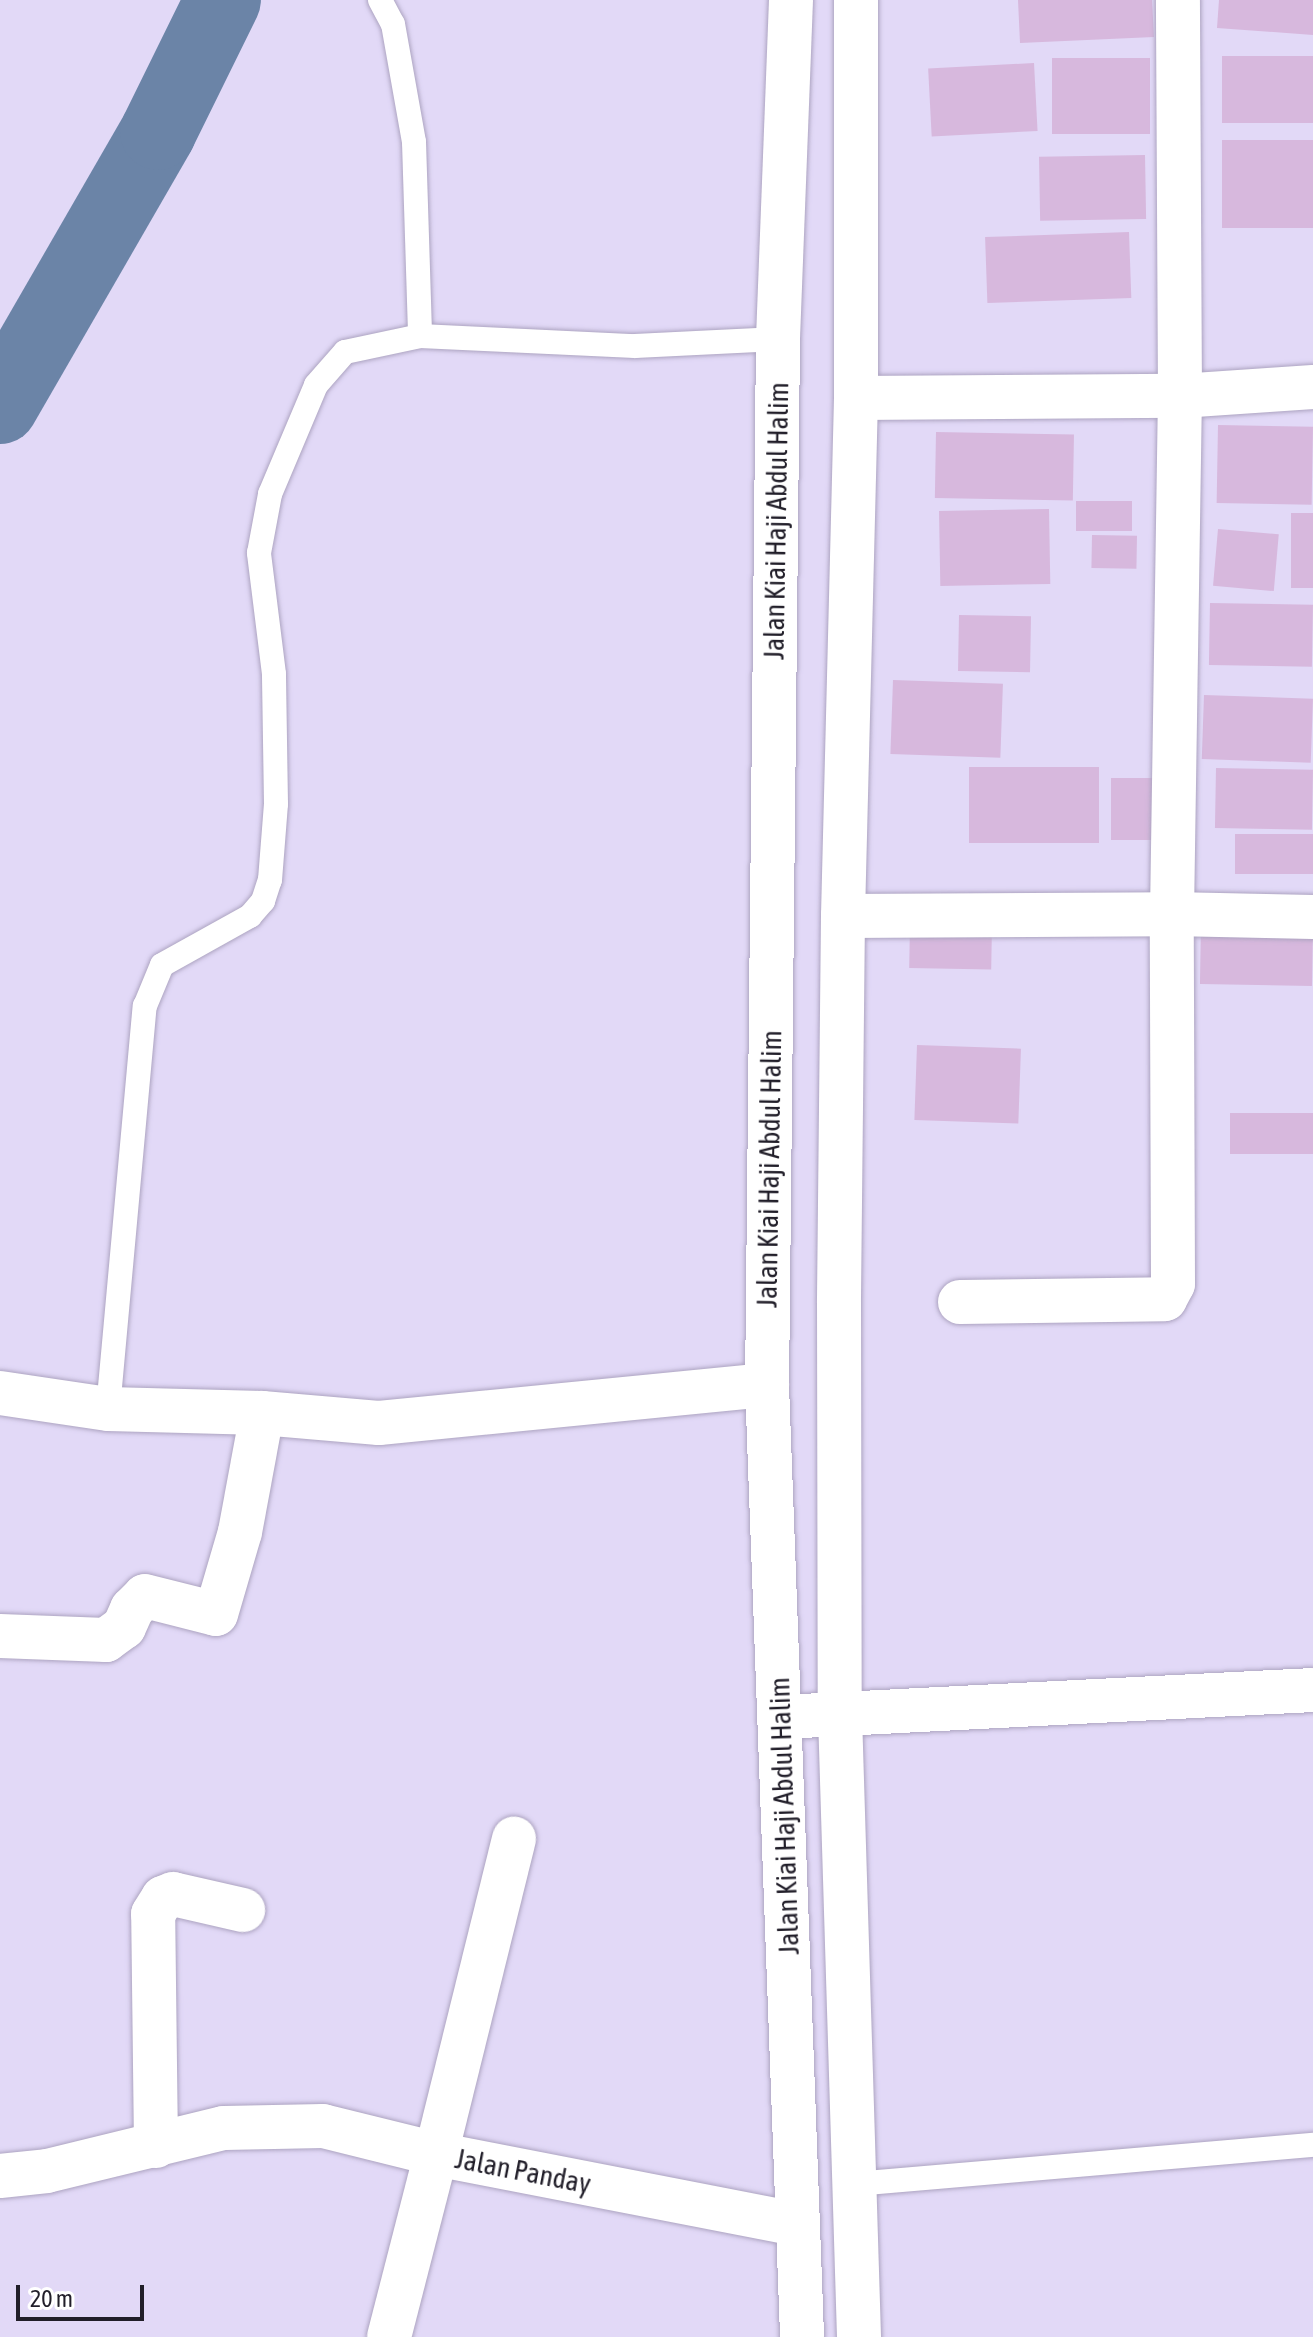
<!DOCTYPE html>
<html>
<head>
<meta charset="utf-8">
<style>
	body { margin:0 }
	#map { position:relative; width:1313px; height:2337px; overflow:hidden; background:#e2d9f7; font-family:"Asap Condensed",sans-serif }
	div>[style] { position:absolute }
	.river>* { height:76px; margin:-38px; padding:0 38px; transform-origin:38px; border-radius:38px; background:#6b84a7 }
	.building>* { inset:0; background:#d7b8dd; transform-origin:0 0 }
	.roads { filter:drop-shadow(0 0 2px #ada4c1) drop-shadow(0 0 2px #ada4c1) }
	.service>* { height:24px; margin:-12px; padding:0 12px; transform-origin:12px; border-radius:12px; background:#fff }
	.minor>* { height:44px; margin:-22px; padding:0 22px; transform-origin:22px; border-radius:22px; background:#fff }
	.primary>* { height:44px; margin:-22px; padding:0 22px; transform-origin:22px; border-radius:22px; background:#fff }
	span { translate:-50% -50%; white-space:nowrap; text-align:center; line-height:1.15; -webkit-text-stroke:6px #fff; paint-order:stroke }
	.street-label { font-size:28px; color:#211e29 }
	.scale { position:absolute; left:16px; top:2285px; width:128px; height:36px; box-sizing:border-box; border:4px solid #211e29; border-top:0; padding-left:10px; font-size:24px; line-height:28px; white-space:nowrap; color:#211e29; -webkit-text-stroke:6px #fff; paint-order:stroke }
</style>
</head>
<body>
<div id="map">
	<div class="river">
		<i style="left:0;top:406px;width:316px;rotate:-60deg"></i>
		<i style="left:158px;top:132px;width:147px;rotate:-63.8deg"></i>
	</div>
	<div class="building">
		<i style="clip-path:polygon(1018px 0,1152px 0,1154px 37px,1020px 43px)"></i>
		<i style="clip-path:polygon(1219px 0,1313px 0,1313px 35px,1217px 28px)"></i>
		<i style="left:1313px;top:56px;width:67px;height:91px;rotate:90deg"></i>
		<i style="left:1052px;top:58px;width:98px;height:76px"></i>
		<i style="left:1034px;top:63px;width:68px;height:106px;rotate:87deg"></i>
		<i style="left:1222px;top:140px;width:91px;height:88px"></i>
		<i style="left:1145px;top:155px;width:64px;height:106px;rotate:89deg"></i>
		<i style="left:1129px;top:232px;width:66px;height:144px;rotate:88deg"></i>
		<i style="left:1218px;top:425px;width:95px;height:78px;rotate:1deg"></i>
		<i style="left:936px;top:432px;width:138px;height:66px;rotate:1deg"></i>
		<i style="left:1076px;top:501px;width:56px;height:30px"></i>
		<i style="left:1049px;top:509px;width:75px;height:110px;rotate:89deg"></i>
		<i style="left:1291px;top:513px;width:22px;height:75px"></i>
		<i style="left:1218px;top:529px;width:61px;height:57px;rotate:5deg"></i>
		<i style="left:1092px;top:535px;width:45px;height:33px;rotate:1deg"></i>
		<i style="left:1210px;top:603px;width:103px;height:62px;rotate:1deg"></i>
		<i style="left:959px;top:615px;width:72px;height:56px;rotate:1deg"></i>
		<i style="left:893px;top:680px;width:110px;height:74px;rotate:2deg"></i>
		<i style="left:1204px;top:695px;width:109px;height:64px;rotate:2deg"></i>
		<i style="left:1099px;top:767px;width:76px;height:130px;rotate:90deg"></i>
		<i style="left:1216px;top:768px;width:97px;height:60px;rotate:1deg"></i>
		<i style="left:1111px;top:778px;width:47px;height:62px"></i>
		<i style="left:1235px;top:834px;width:78px;height:40px"></i>
		<i style="left:910px;top:923px;width:82px;height:45px;rotate:1deg"></i>
		<i style="left:1201px;top:925px;width:112px;height:59px;rotate:1deg"></i>
		<i style="left:917px;top:1045px;width:104px;height:75px;rotate:2deg"></i>
		<i style="left:1313px;top:1113px;width:41px;height:83px;rotate:90deg"></i>
	</div>
	<div class="roads">
		<div class="service">
			<i style="left:380px;top:0;width:27px;rotate:62deg"></i>
			<i style="left:393px;top:24px;width:120px;rotate:79.9deg"></i>
			<i style="left:414px;top:142px;width:194px;rotate:88.2deg"></i>
			<i style="left:108px;top:1409px;width:405px;rotate:-84.8deg"></i>
			<i style="left:145px;top:1006px;width:44px;rotate:-67.5deg"></i>
			<i style="left:162px;top:965px;width:101px;rotate:-29.1deg"></i>
			<i style="left:250px;top:916px;width:20px;rotate:-49deg"></i>
			<i style="left:263px;top:901px;width:22px;rotate:-72deg"></i>
			<i style="left:270px;top:880px;width:76px;rotate:-85.5deg"></i>
			<i style="left:276px;top:804px;width:130px;rotate:-90.9deg"></i>
			<i style="left:274px;top:674px;width:122px;rotate:-97.1deg"></i>
			<i style="left:259px;top:553px;width:60px;rotate:-79.4deg"></i>
			<i style="left:270px;top:494px;width:118px;rotate:-67.1deg"></i>
			<i style="left:316px;top:385px;width:44px;rotate:-48.7deg"></i>
			<i style="left:345px;top:352px;width:77px;rotate:-12deg"></i>
			<i style="left:420px;top:336px;width:215px;rotate:2.7deg"></i>
			<i style="left:635px;top:346px;width:143px;rotate:-2.8deg"></i>
			<i style="left:855px;top:2184px;width:460px;rotate:-4.9deg"></i>
		</div>
		<div class="minor">
			<i style="left:856px;top:398px;width:324px;rotate:-0.4deg"></i>
			<i style="left:1180px;top:396px;width:133px;rotate:-3.9deg"></i>
			<i style="left:843px;top:916px;width:329px;rotate:-0.3deg"></i>
			<i style="left:1172px;top:914px;width:141px;rotate:1.2deg"></i>
			<i style="left:960px;top:1302px;width:205px;rotate:-0.8deg"></i>
			<i style="left:1165px;top:1299px;width:17px;rotate:-62deg"></i>
			<i style="left:1173px;top:1284px;width:370px;rotate:-90.2deg"></i>
			<i style="left:1172px;top:914px;width:518px;rotate:-89.12deg"></i>
			<i style="left:1180px;top:396px;width:396px;rotate:-90.3deg"></i>
			<i style="left:0;top:1393px;width:109px;rotate:8.4deg"></i>
			<i style="left:108px;top:1409px;width:154px;rotate:1.5deg"></i>
			<i style="left:262px;top:1413px;width:117px;rotate:4.9deg"></i>
			<i style="left:379px;top:1423px;width:390px;rotate:-5.6deg"></i>
			<i style="left:0;top:1636px;width:106px;rotate:2.2deg"></i>
			<i style="left:106px;top:1640px;width:22px;rotate:-36deg"></i>
			<i style="left:124px;top:1627px;width:20px;rotate:-66deg"></i>
			<i style="left:132px;top:1609px;width:18px;rotate:-45deg"></i>
			<i style="left:145px;top:1596px;width:73px;rotate:14.2deg"></i>
			<i style="left:216px;top:1614px;width:85px;rotate:-73.7deg"></i>
			<i style="left:240px;top:1532px;width:121px;rotate:-79.5deg"></i>
			<i style="left:782px;top:1717px;width:532px;rotate:-2.91deg"></i>
			<i style="left:156px;top:2146px;width:232px;rotate:-90.7deg"></i>
			<i style="left:153px;top:1914px;width:19px;rotate:-58deg"></i>
			<i style="left:163px;top:1898px;width:11px;rotate:-22deg"></i>
			<i style="left:173px;top:1894px;width:72px;rotate:12.9deg"></i>
			<i style="left:0;top:2176px;width:47px;rotate:-6.1deg"></i>
			<i style="left:47px;top:2171px;width:182px;rotate:-13.7deg"></i>
			<i style="left:224px;top:2128px;width:99px;rotate:-1.2deg"></i>
			<i style="left:323px;top:2126px;width:116px;rotate:13.9deg"></i>
			<i style="left:436px;top:2154px;width:325px;rotate:-76.1deg"></i>
			<i style="left:389px;top:2337px;width:189px;rotate:-75.6deg"></i>
			<i style="left:436px;top:2154px;width:367px;rotate:11deg"></i>
		</div>
		<div class="primary">
			<i style="left:791px;top:0;width:339px;rotate:92.2deg"></i>
			<i style="left:778px;top:339px;width:1046px;rotate:90.6deg"></i>
			<i style="left:767px;top:1385px;width:953px;rotate:87.89deg"></i>
			<i style="left:856px;top:0;width:398px;rotate:90deg"></i>
			<i style="left:856px;top:398px;width:518px;rotate:91.44deg"></i>
			<i style="left:843px;top:916px;width:387px;rotate:90.6deg"></i>
			<i style="left:839px;top:1303px;width:412px;rotate:89.9deg"></i>
			<i style="left:840px;top:1715px;width:622px;rotate:88.25deg"></i>
		</div>
	</div>
	<div class="street-label">
		<span style="left:776px;top:521px;rotate:-89deg">Jalan Kiai Haji Abdul Halim</span>
		<span style="left:769px;top:1169px;rotate:-89deg">Jalan Kiai Haji Abdul Halim</span>
		<span style="left:784px;top:1816px;rotate:-92deg">Jalan Kiai Haji Abdul Halim</span>
		<span style="left:523px;top:2171px;rotate:11deg">Jalan Panday</span>
	</div>
	<div class="scale">20 m</div>
</div>
</body>
</html>
